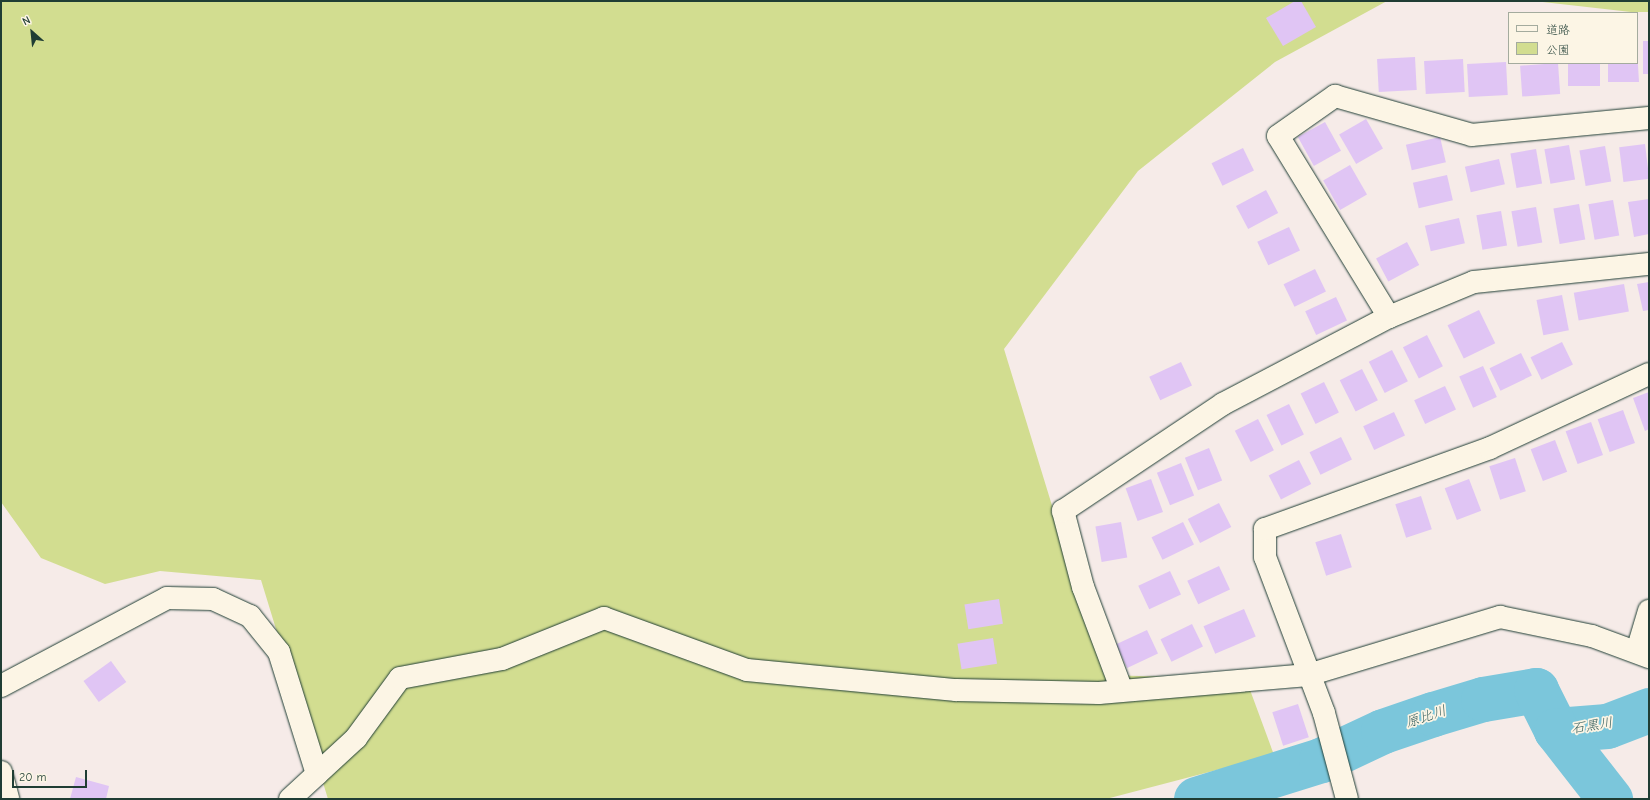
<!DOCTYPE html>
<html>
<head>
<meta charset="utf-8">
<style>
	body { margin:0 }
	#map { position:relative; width:1650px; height:800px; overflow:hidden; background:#f6ebe8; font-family:"Comic Neue","Klee One",sans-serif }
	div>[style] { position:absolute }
	.green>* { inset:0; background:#d2dd90 }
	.river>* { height:45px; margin:-22.5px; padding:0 22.5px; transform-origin:22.5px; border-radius:22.5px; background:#7bc6db }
	.building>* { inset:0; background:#e0c5f4; transform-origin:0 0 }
	.roads { filter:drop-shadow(0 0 1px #1f3d34) drop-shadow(0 0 1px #1f3d34) }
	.street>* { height:22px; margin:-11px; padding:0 11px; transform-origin:11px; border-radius:11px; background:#fcf5e5 }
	span { translate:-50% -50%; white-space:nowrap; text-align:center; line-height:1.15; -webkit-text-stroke:3.5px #fcf5e5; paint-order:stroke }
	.water-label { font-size:14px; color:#365f5e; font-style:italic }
	.frame { position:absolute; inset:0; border:2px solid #1f3d34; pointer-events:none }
	.legend { position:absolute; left:1508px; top:12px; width:130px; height:52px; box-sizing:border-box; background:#fcf5e5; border:1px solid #a4ab9e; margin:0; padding:5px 7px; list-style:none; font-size:12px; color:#1f3d34 }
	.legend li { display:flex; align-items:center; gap:8px; height:20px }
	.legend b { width:20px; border:1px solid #a4ab9e }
	.north { position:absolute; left:12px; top:12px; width:40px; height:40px; -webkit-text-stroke:3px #fcf5e5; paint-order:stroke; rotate:333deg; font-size:11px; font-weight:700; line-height:16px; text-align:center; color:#1f3d34 }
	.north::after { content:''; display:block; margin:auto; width:14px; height:18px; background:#1f3d34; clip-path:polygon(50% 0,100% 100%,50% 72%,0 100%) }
	.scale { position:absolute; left:12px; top:770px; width:75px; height:18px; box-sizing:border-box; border:2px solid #1f3d34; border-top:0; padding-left:5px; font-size:12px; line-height:14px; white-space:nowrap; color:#1f3d34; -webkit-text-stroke:3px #fcf5e5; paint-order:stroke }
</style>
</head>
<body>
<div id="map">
	<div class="green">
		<i style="clip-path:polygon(1px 1px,1387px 1px,1275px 62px,1138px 171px,1004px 349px,1104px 675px,1246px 679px,1274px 755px,1106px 799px,328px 799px,261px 580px,160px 571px,105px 584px,41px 558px,1px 502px)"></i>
		<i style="clip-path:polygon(1534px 1px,1649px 1px,1649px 12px,1631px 12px)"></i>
	</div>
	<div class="river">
		<i style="left:1556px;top:730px;width:51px;rotate:-4.5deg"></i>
		<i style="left:1607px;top:726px;width:45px;rotate:-20.9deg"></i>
		<i style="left:1196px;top:799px;width:131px;rotate:-17.3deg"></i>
		<i style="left:1321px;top:760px;width:68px;rotate:-25.1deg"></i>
		<i style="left:1383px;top:731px;width:53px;rotate:-18.8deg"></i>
		<i style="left:1433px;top:714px;width:52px;rotate:-16.7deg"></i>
		<i style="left:1483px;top:699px;width:54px;rotate:-9.6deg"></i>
		<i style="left:1536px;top:690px;width:45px;rotate:63.4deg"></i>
		<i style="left:1556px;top:730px;width:88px;rotate:52deg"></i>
	</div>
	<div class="building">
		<i style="clip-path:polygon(1295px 1px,1301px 1px,1316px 27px,1283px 46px,1266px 18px)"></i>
		<i style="left:1643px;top:41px;width:6px;height:33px"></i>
		<i style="clip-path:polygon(1637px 48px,1639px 82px,1608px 82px,1608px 63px,1637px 63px)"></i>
		<i style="left:1415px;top:57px;width:33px;height:38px;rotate:87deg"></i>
		<i style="left:1463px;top:59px;width:33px;height:39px;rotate:87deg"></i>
		<i style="left:1506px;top:62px;width:33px;height:39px;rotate:87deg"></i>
		<i style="left:1558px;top:63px;width:31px;height:38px;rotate:86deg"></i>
		<i style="left:1568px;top:63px;width:32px;height:23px"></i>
		<i style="left:1366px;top:119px;width:34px;height:31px;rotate:60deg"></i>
		<i style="left:1325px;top:122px;width:33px;height:31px;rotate:61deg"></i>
		<i style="left:1440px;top:137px;width:26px;height:35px;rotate:77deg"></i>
		<i style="left:1645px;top:144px;width:35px;height:26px;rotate:83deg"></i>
		<i style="left:1569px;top:145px;width:35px;height:25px;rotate:80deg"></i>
		<i style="left:1605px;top:146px;width:36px;height:26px;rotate:80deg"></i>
		<i style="left:1243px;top:148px;width:25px;height:35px;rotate:64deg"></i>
		<i style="left:1536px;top:149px;width:35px;height:26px;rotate:80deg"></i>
		<i style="left:1499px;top:159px;width:26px;height:35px;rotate:77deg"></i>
		<i style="left:1350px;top:165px;width:34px;height:31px;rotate:60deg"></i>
		<i style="left:1447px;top:175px;width:26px;height:35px;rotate:77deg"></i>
		<i style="left:1266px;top:190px;width:26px;height:34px;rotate:62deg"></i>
		<i style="clip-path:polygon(1649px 199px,1649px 234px,1634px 237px,1628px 202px)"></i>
		<i style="left:1613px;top:200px;width:36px;height:25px;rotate:80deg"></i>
		<i style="left:1579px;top:204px;width:36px;height:26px;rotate:80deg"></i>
		<i style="left:1536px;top:207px;width:36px;height:25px;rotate:80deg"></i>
		<i style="left:1501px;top:211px;width:35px;height:25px;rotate:80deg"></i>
		<i style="left:1459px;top:218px;width:26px;height:35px;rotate:77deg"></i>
		<i style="left:1289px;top:227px;width:26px;height:35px;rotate:65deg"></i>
		<i style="left:1407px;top:242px;width:26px;height:35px;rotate:62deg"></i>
		<i style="left:1315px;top:269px;width:25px;height:35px;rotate:64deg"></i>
		<i style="clip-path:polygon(1649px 282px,1649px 310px,1643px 311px,1637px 284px)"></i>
		<i style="left:1624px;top:284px;width:28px;height:51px;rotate:80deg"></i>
		<i style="left:1562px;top:295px;width:36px;height:26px;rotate:79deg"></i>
		<i style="left:1336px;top:297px;width:26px;height:34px;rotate:65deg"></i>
		<i style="left:1479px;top:310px;width:37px;height:35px;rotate:64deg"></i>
		<i style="left:1427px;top:335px;width:35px;height:27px;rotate:63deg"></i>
		<i style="left:1562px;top:342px;width:25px;height:35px;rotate:64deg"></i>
		<i style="left:1392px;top:350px;width:35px;height:26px;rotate:63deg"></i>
		<i style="left:1521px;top:353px;width:25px;height:35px;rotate:64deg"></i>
		<i style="left:1181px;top:362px;width:26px;height:35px;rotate:65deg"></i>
		<i style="left:1483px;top:366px;width:34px;height:26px;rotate:66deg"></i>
		<i style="left:1362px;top:369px;width:35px;height:25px;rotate:63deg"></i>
		<i style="left:1324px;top:382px;width:34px;height:26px;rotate:64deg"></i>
		<i style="left:1445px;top:386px;width:26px;height:34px;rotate:65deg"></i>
		<i style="clip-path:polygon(1649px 392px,1649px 429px,1645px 431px,1633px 398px)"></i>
		<i style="left:1289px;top:404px;width:34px;height:25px;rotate:64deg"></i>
		<i style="left:1623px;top:410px;width:35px;height:27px;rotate:70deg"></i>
		<i style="left:1394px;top:412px;width:26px;height:34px;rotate:65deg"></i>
		<i style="left:1258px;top:419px;width:35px;height:26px;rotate:63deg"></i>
		<i style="left:1591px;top:422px;width:35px;height:27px;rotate:70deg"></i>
		<i style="left:1341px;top:437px;width:25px;height:35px;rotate:64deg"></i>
		<i style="left:1555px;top:440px;width:34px;height:26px;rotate:69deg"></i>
		<i style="left:1209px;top:448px;width:35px;height:26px;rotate:68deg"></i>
		<i style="left:1515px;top:458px;width:35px;height:27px;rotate:72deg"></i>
		<i style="left:1299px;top:460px;width:27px;height:34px;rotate:63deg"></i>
		<i style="left:1181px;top:463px;width:35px;height:26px;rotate:68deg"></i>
		<i style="left:1151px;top:479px;width:35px;height:27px;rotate:70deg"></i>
		<i style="left:1469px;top:479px;width:34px;height:26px;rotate:69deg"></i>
		<i style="left:1421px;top:496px;width:35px;height:27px;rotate:72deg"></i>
		<i style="left:1219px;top:503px;width:27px;height:35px;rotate:63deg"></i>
		<i style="left:1121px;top:522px;width:36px;height:26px;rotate:80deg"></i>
		<i style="left:1183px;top:522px;width:25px;height:35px;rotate:64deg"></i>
		<i style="left:1341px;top:534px;width:35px;height:27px;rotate:72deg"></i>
		<i style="left:1219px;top:566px;width:26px;height:35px;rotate:65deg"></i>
		<i style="left:1170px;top:571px;width:26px;height:35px;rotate:65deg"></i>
		<i style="left:999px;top:599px;width:25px;height:35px;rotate:81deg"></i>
		<i style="left:1244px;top:609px;width:30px;height:44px;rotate:67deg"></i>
		<i style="left:1192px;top:624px;width:25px;height:35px;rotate:64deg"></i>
		<i style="left:1147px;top:630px;width:26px;height:34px;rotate:65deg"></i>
		<i style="left:993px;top:638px;width:26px;height:36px;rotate:81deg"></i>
		<i style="left:111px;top:661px;width:26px;height:34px;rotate:54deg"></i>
		<i style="left:1298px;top:704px;width:35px;height:27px;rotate:72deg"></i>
		<i style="clip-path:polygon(76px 777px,109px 786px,106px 799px,70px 799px)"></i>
	</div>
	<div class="roads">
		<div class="street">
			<i style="left:1389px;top:317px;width:212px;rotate:-121.5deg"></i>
			<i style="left:1278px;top:136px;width:70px;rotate:-35.1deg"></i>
			<i style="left:1335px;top:96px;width:142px;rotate:15.9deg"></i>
			<i style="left:1472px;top:135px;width:178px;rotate:-5.5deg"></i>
			<i style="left:1637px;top:651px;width:42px;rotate:-73.3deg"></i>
			<i style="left:1px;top:686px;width:188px;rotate:-27.9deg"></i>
			<i style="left:167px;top:598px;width:46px;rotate:1.2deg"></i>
			<i style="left:213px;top:599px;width:41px;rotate:24.7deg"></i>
			<i style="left:250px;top:616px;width:46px;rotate:51.1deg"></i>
			<i style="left:279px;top:652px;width:128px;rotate:72.7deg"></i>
			<i style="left:1121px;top:688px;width:108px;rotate:-110.6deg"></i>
			<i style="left:1083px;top:587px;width:79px;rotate:-104.7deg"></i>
			<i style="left:1063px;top:511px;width:192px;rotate:-33.8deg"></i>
			<i style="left:1223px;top:404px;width:187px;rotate:-27.7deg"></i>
			<i style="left:1389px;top:317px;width:92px;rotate:-22.4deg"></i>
			<i style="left:1474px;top:282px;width:176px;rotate:-5.9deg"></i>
			<i style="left:1px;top:772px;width:28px;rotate:75deg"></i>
			<i style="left:290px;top:799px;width:90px;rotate:-42.7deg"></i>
			<i style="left:356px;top:738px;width:74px;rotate:-53.7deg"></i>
			<i style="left:400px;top:678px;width:104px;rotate:-10.6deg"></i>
			<i style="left:502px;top:659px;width:110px;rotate:-21.9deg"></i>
			<i style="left:604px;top:618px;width:152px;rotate:20deg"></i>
			<i style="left:747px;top:670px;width:210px;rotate:5.5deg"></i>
			<i style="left:956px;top:690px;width:143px;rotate:1.2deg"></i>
			<i style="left:1099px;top:693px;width:210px;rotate:-4.9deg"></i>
			<i style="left:1308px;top:675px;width:201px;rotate:-16.8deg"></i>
			<i style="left:1500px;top:617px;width:94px;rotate:11.7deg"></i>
			<i style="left:1592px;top:636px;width:61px;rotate:20.2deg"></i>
			<i style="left:1347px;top:799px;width:89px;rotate:-105deg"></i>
			<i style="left:1324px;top:713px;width:167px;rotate:-110.7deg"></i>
			<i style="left:1265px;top:557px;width:28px;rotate:-90deg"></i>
			<i style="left:1265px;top:529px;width:239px;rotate:-19.8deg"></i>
			<i style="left:1490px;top:448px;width:175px;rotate:-25deg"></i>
		</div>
	</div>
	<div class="water-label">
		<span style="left:1426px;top:717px;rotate:-18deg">原比川</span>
		<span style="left:1592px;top:726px;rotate:-9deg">石黒川</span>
	</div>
	<div class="frame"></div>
	<ul class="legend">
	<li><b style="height:5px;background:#fcf5e5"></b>道路</li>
	<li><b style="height:11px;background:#d2dd90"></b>公園</li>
	</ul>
	<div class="north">N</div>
	<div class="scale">20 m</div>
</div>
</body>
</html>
